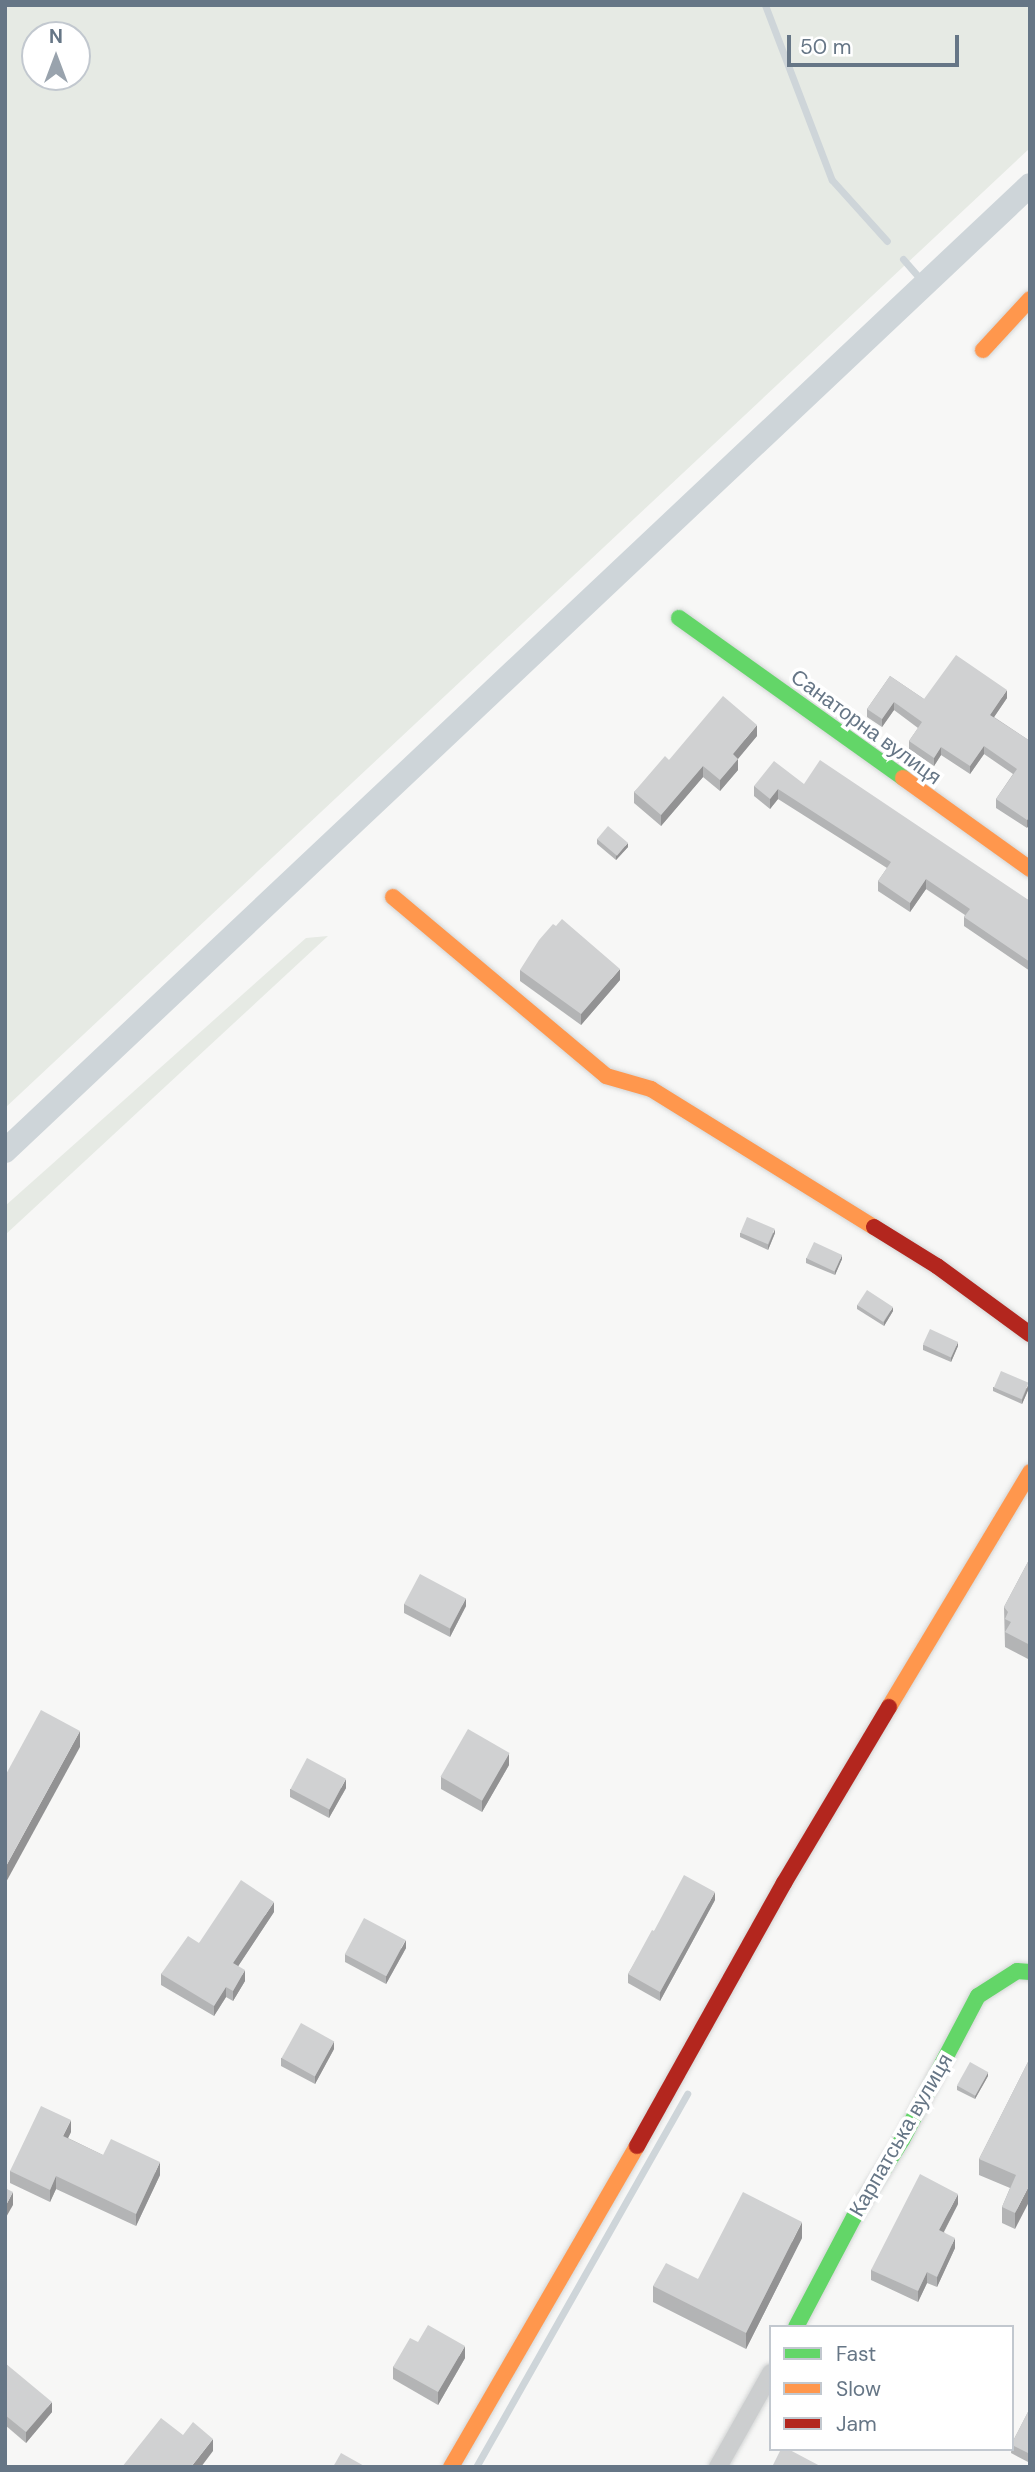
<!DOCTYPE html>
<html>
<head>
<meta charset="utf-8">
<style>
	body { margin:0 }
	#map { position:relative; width:1035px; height:2472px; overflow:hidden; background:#f7f7f6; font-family:"DM Sans",sans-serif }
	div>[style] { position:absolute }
	.green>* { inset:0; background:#e6eae4 }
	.stream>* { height:7px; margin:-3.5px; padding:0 3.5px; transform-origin:3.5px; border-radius:3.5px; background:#ced5d9 }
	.canal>* { height:24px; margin:-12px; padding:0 12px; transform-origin:12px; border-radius:12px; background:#ced5d9 }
	.roads { filter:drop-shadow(0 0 2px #d3d5d5) drop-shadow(0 0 2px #d3d5d5) }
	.street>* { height:18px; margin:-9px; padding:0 9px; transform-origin:9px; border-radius:9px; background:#cccecf }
	.fast>* { height:16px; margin:-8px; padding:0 8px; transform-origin:8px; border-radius:8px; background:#63d668 }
	.slow>* { height:16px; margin:-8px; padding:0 8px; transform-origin:8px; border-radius:8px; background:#ff974d }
	.jam>* { height:16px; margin:-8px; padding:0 8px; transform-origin:8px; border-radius:8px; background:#b3261e }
	.wall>* { inset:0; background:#b3b4b5 }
	.shaded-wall>* { inset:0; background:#929293 }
	.building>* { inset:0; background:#d0d1d2; transform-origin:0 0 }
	span { translate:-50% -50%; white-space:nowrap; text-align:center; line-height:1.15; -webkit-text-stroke:7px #fff; paint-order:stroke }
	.street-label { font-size:21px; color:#667686 }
	.frame { position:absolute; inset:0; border:7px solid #667686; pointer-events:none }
	.legend { position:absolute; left:769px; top:2325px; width:245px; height:126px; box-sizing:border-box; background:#fff; border:2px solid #c2c8cf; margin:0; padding:9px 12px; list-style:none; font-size:21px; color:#667686 }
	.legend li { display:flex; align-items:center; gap:14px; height:35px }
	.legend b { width:35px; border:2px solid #c2c8cf }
	.north { position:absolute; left:21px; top:21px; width:70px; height:70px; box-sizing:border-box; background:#fff; border:2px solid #c2c8cf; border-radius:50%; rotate:0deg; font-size:19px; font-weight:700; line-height:28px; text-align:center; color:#667686 }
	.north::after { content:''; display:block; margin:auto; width:24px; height:32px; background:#99a3ad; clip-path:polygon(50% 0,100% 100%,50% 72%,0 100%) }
	.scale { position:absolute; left:787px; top:35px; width:172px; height:32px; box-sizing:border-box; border:4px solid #667686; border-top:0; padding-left:9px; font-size:21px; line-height:24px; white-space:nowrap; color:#667686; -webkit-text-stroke:5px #fff; paint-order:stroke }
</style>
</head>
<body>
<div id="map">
	<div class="green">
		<i style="clip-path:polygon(evenodd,5px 5px,1030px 5px,1030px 148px,5px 1108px,5px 5px,35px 35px,77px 35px,77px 77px,35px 77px,35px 35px)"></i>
		<i style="clip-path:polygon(328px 936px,5px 1235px,5px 1206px,306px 938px)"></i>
	</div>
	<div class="stream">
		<i style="left:765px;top:5px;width:187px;rotate:69.1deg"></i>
		<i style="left:832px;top:180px;width:82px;rotate:48deg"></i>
		<i style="left:903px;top:259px;width:33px;rotate:49deg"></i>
		<i style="left:476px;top:2467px;width:429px;rotate:-60.5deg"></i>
	</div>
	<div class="canal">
		<i style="left:5px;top:1151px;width:1408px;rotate:-43.3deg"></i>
	</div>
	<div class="roads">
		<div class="street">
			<i style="left:718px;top:2467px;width:108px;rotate:-60.6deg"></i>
		</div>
		<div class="fast">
			<i style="left:679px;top:618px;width:275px;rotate:35.5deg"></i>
			<i style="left:796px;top:2327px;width:124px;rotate:-62.2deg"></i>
			<i style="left:854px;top:2217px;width:91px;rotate:-58.1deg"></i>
			<i style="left:902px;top:2140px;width:163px;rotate:-62.2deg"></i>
			<i style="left:978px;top:1996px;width:46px;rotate:-32.7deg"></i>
			<i style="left:1017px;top:1971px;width:13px;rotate:4deg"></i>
		</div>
		<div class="slow">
			<i style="left:983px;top:350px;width:69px;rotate:-47.3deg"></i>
			<i style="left:903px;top:778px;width:156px;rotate:35.6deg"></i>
			<i style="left:393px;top:897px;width:278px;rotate:40deg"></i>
			<i style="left:606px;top:1076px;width:47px;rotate:16.1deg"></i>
			<i style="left:651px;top:1089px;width:262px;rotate:31.8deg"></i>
			<i style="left:889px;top:1707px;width:274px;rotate:-59deg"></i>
			<i style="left:451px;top:2467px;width:371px;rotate:-59.9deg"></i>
		</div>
		<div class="jam">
			<i style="left:874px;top:1227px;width:74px;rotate:31.8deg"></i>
			<i style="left:937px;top:1266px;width:115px;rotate:36.2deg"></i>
			<i style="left:637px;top:2146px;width:301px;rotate:-60.8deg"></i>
			<i style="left:784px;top:1883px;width:205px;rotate:-59.2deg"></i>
		</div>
	</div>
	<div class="wall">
		<i style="clip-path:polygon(890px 676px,924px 699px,1007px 698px,994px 717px,1030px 741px,1027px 828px,996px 808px,996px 799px,1013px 774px,984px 754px,970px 774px,941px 755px,934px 766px,909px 749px,909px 741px,918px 728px,894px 710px,882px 727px,867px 717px,867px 709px)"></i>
		<i style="clip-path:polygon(757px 736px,738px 758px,738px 770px,720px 791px,703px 777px,661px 826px,634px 803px,634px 792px,669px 760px)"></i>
		<i style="clip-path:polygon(804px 784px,1030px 901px,1030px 971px,964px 926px,964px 917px,965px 915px,926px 889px,910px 912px,878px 891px,878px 881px,887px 868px,778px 799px,770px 809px,754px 796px,754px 786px)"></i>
		<i style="clip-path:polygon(597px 839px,628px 847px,616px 860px,597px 844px)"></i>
		<i style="clip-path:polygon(520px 970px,620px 980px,581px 1025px,520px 981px)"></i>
		<i style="clip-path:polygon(740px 1233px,775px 1233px,768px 1250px,740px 1237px)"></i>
		<i style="clip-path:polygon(806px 1258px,842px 1259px,835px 1275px,806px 1263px)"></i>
		<i style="clip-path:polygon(857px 1305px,893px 1311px,884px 1326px,857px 1309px)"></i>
		<i style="clip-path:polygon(923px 1345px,958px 1346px,951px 1362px,923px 1350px)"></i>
		<i style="clip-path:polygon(993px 1387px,1029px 1388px,1022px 1404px,993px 1391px)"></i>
		<i style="clip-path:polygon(1030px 1558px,1030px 1660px,1005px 1647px,1004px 1607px)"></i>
		<i style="clip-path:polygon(404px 1604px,466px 1606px,450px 1637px,404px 1613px)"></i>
		<i style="clip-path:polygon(509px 1765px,482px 1812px,441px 1789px,441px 1777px)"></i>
		<i style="clip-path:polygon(346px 1788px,329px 1818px,290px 1797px,290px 1789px)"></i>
		<i style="clip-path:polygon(715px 1900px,660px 2001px,628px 1983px,628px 1974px,654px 1931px)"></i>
		<i style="clip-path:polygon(274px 1912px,238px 1966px,245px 1981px,233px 2001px,226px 1997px,214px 2016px,161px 1985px,161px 1974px,199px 1943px)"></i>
		<i style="clip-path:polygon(406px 1948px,386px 1984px,345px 1962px,345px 1954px)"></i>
		<i style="clip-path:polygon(334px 2049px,315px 2084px,281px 2066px,281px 2058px)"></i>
		<i style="clip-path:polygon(1030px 2058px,1015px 2229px,1002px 2223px,1002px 2207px,1010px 2188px,979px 2175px,979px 2159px)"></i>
		<i style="clip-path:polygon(988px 2076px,975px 2099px,957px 2090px,957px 2086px)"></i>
		<i style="clip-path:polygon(71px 2132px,68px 2138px,103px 2155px,160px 2175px,136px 2226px,56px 2189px,50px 2202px,10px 2183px,10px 2171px)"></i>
		<i style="clip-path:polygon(958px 2204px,944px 2232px,955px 2248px,937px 2287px,927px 2283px,918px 2302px,871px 2280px,871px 2270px)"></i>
		<i style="clip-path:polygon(802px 2238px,746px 2349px,653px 2302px,653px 2286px,698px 2279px)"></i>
		<i style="clip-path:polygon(418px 2342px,465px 2358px,438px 2405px,393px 2379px,393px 2367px)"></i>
		<i style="clip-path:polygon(5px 2363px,52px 2412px,26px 2443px,5px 2425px)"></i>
		<i style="clip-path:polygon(1030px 2408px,1030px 2463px,1011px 2453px,1012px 2443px)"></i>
	</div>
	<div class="shaded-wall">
		<i style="clip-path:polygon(1007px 690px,1007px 698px,990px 723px,990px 715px)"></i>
		<i style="clip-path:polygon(894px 702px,894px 710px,882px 727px,882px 719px)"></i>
		<i style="clip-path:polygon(757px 725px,757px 736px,733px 765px,733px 754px)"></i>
		<i style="clip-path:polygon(984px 746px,984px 754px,970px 774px,970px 766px)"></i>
		<i style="clip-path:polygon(941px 747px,941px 755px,934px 766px,934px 758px)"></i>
		<i style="clip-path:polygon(738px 759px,738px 770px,720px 791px,720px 780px)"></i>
		<i style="clip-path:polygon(703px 766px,703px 777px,661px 826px,661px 815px)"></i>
		<i style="clip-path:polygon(778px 789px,778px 799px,770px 809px,770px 799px)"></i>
		<i style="clip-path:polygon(1030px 816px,1030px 824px,1027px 828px,1027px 820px)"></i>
		<i style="clip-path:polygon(628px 843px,628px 847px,616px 860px,616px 856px)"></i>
		<i style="clip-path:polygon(926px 879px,926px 889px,910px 912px,910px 903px)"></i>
		<i style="clip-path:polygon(620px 969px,620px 980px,581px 1025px,581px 1014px)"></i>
		<i style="clip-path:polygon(775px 1229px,775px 1233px,768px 1250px,768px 1246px)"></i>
		<i style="clip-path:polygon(842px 1255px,842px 1259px,835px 1275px,835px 1271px)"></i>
		<i style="clip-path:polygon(893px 1307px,893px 1311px,884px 1326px,884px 1322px)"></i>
		<i style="clip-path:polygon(958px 1342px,958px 1346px,951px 1362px,951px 1358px)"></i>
		<i style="clip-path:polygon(1029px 1383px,1029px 1388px,1022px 1404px,1022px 1400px)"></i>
		<i style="clip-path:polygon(466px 1598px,466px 1606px,450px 1637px,450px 1629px)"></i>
		<i style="clip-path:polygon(80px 1731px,80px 1747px,5px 1884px,5px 1868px)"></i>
		<i style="clip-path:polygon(509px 1753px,509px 1765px,482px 1812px,482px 1800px)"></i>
		<i style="clip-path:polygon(346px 1779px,346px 1788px,329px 1818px,329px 1810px)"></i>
		<i style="clip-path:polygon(715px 1892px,715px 1900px,660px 2001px,660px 1992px)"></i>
		<i style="clip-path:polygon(274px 1902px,274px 1912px,233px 1974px,233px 1963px)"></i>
		<i style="clip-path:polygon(406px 1940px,406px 1948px,386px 1984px,386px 1976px)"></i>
		<i style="clip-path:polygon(245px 1970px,245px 1981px,233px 2001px,233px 1991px)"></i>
		<i style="clip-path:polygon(226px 1987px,226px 1997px,214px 2016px,214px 2006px)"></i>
		<i style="clip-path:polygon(334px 2041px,334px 2049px,315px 2084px,315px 2076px)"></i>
		<i style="clip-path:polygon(988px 2072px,988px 2076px,975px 2099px,975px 2095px)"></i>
		<i style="clip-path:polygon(71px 2120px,71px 2132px,63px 2148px,63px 2136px)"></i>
		<i style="clip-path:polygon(160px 2162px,160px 2175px,136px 2226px,136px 2214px)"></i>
		<i style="clip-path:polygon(56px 2176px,56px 2189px,50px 2202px,50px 2190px)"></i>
		<i style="clip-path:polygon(1030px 2184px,1030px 2200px,1015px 2229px,1015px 2213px)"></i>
		<i style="clip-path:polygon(13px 2192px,13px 2205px,5px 2219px,5px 2207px)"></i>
		<i style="clip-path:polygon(958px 2194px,958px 2204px,939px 2241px,939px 2230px)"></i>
		<i style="clip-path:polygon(802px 2222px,802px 2238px,746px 2349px,746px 2333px)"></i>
		<i style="clip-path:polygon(955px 2238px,955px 2248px,937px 2287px,937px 2277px)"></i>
		<i style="clip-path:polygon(927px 2272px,927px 2283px,918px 2302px,918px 2291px)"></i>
		<i style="clip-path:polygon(465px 2346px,465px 2358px,438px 2405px,438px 2392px)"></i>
		<i style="clip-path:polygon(52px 2402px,52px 2412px,26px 2443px,26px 2432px)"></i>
		<i style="clip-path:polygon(213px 2439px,213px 2451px,201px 2467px,191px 2467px)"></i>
	</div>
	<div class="building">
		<i style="clip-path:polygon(956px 655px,1007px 690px,990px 715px,1030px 741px,1030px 816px,1027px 820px,996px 799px,1017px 769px,984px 746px,970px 766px,941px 747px,934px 758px,909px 741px,922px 722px,894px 702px,882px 719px,867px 709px,890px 676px,924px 699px)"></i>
		<i style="clip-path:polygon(723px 696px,757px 725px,733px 754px,738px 759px,720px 780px,703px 766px,661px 815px,634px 792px,665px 756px,669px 760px)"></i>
		<i style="clip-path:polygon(820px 760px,1030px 901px,1030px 962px,964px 917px,970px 909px,926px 879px,910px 903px,878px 881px,891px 862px,778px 789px,770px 799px,754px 786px,774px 761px,804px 784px)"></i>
		<i style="left:608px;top:826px;width:26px;height:17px;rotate:40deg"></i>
		<i style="clip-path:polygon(562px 919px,620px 969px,581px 1014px,520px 970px,539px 940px,553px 924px,556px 926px)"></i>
		<i style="left:747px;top:1217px;width:30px;height:17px;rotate:23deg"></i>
		<i style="left:814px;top:1242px;width:31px;height:18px;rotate:25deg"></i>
		<i style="left:867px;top:1290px;width:31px;height:18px;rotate:33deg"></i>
		<i style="left:930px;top:1329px;width:31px;height:17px;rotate:25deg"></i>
		<i style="left:1001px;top:1371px;width:30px;height:18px;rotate:23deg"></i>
		<i style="clip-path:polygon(1030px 1558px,1030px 1645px,1005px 1632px,1011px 1622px,1005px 1619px,1008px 1612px,1004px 1607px)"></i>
		<i style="left:420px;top:1574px;width:52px;height:34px;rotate:28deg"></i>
		<i style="clip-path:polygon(41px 1710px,80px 1731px,5px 1868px,5px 1776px)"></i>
		<i style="left:468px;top:1729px;width:48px;height:55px;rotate:30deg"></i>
		<i style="left:307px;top:1758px;width:44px;height:35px;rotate:28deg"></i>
		<i style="clip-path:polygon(684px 1875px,715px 1892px,660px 1992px,628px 1974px,652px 1930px,654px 1931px)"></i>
		<i style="clip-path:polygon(241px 1880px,274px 1902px,233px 1963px,245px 1970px,233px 1991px,226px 1987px,214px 2006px,161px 1974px,188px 1936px,199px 1943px)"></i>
		<i style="left:364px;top:1918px;width:47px;height:41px;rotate:28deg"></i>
		<i style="left:301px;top:2023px;width:38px;height:40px;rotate:29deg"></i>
		<i style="clip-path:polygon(1030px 2058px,1030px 2184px,1015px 2213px,1002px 2207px,1016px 2175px,979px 2159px)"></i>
		<i style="left:970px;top:2062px;width:21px;height:27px;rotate:29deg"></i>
		<i style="clip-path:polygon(41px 2106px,71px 2120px,63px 2136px,103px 2155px,111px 2139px,160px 2162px,136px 2214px,56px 2176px,50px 2190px,10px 2171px)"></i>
		<i style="clip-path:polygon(920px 2174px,958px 2194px,939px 2230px,955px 2238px,937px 2277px,927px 2272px,918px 2291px,871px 2270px)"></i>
		<i style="clip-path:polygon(5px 2188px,13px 2192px,5px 2207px)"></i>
		<i style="clip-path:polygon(743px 2192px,802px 2222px,746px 2333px,653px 2286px,666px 2263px,698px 2279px)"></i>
		<i style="clip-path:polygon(428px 2325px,465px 2346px,438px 2392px,393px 2367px,410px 2338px,418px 2342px)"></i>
		<i style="clip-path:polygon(5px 2363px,52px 2402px,26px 2432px,5px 2415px)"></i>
		<i style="clip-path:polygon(1030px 2408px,1030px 2454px,1012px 2445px,1012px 2443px)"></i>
		<i style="clip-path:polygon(161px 2418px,183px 2435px,193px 2422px,213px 2439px,191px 2467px,122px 2467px)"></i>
		<i style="clip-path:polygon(781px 2449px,788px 2449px,822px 2467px,772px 2467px)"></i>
		<i style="clip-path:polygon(341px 2453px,366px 2467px,333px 2467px)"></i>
	</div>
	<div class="street-label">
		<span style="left:866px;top:727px;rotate:36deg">Санаторна вулиця</span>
		<span style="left:901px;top:2135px;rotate:-60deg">Карпатська вулиця</span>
	</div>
	<div class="frame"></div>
	<ul class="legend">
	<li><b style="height:9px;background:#63d668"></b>Fast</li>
	<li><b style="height:9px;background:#ff974d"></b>Slow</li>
	<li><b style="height:9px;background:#b3261e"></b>Jam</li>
	</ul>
	<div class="north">N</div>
	<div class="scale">50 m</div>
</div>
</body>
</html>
